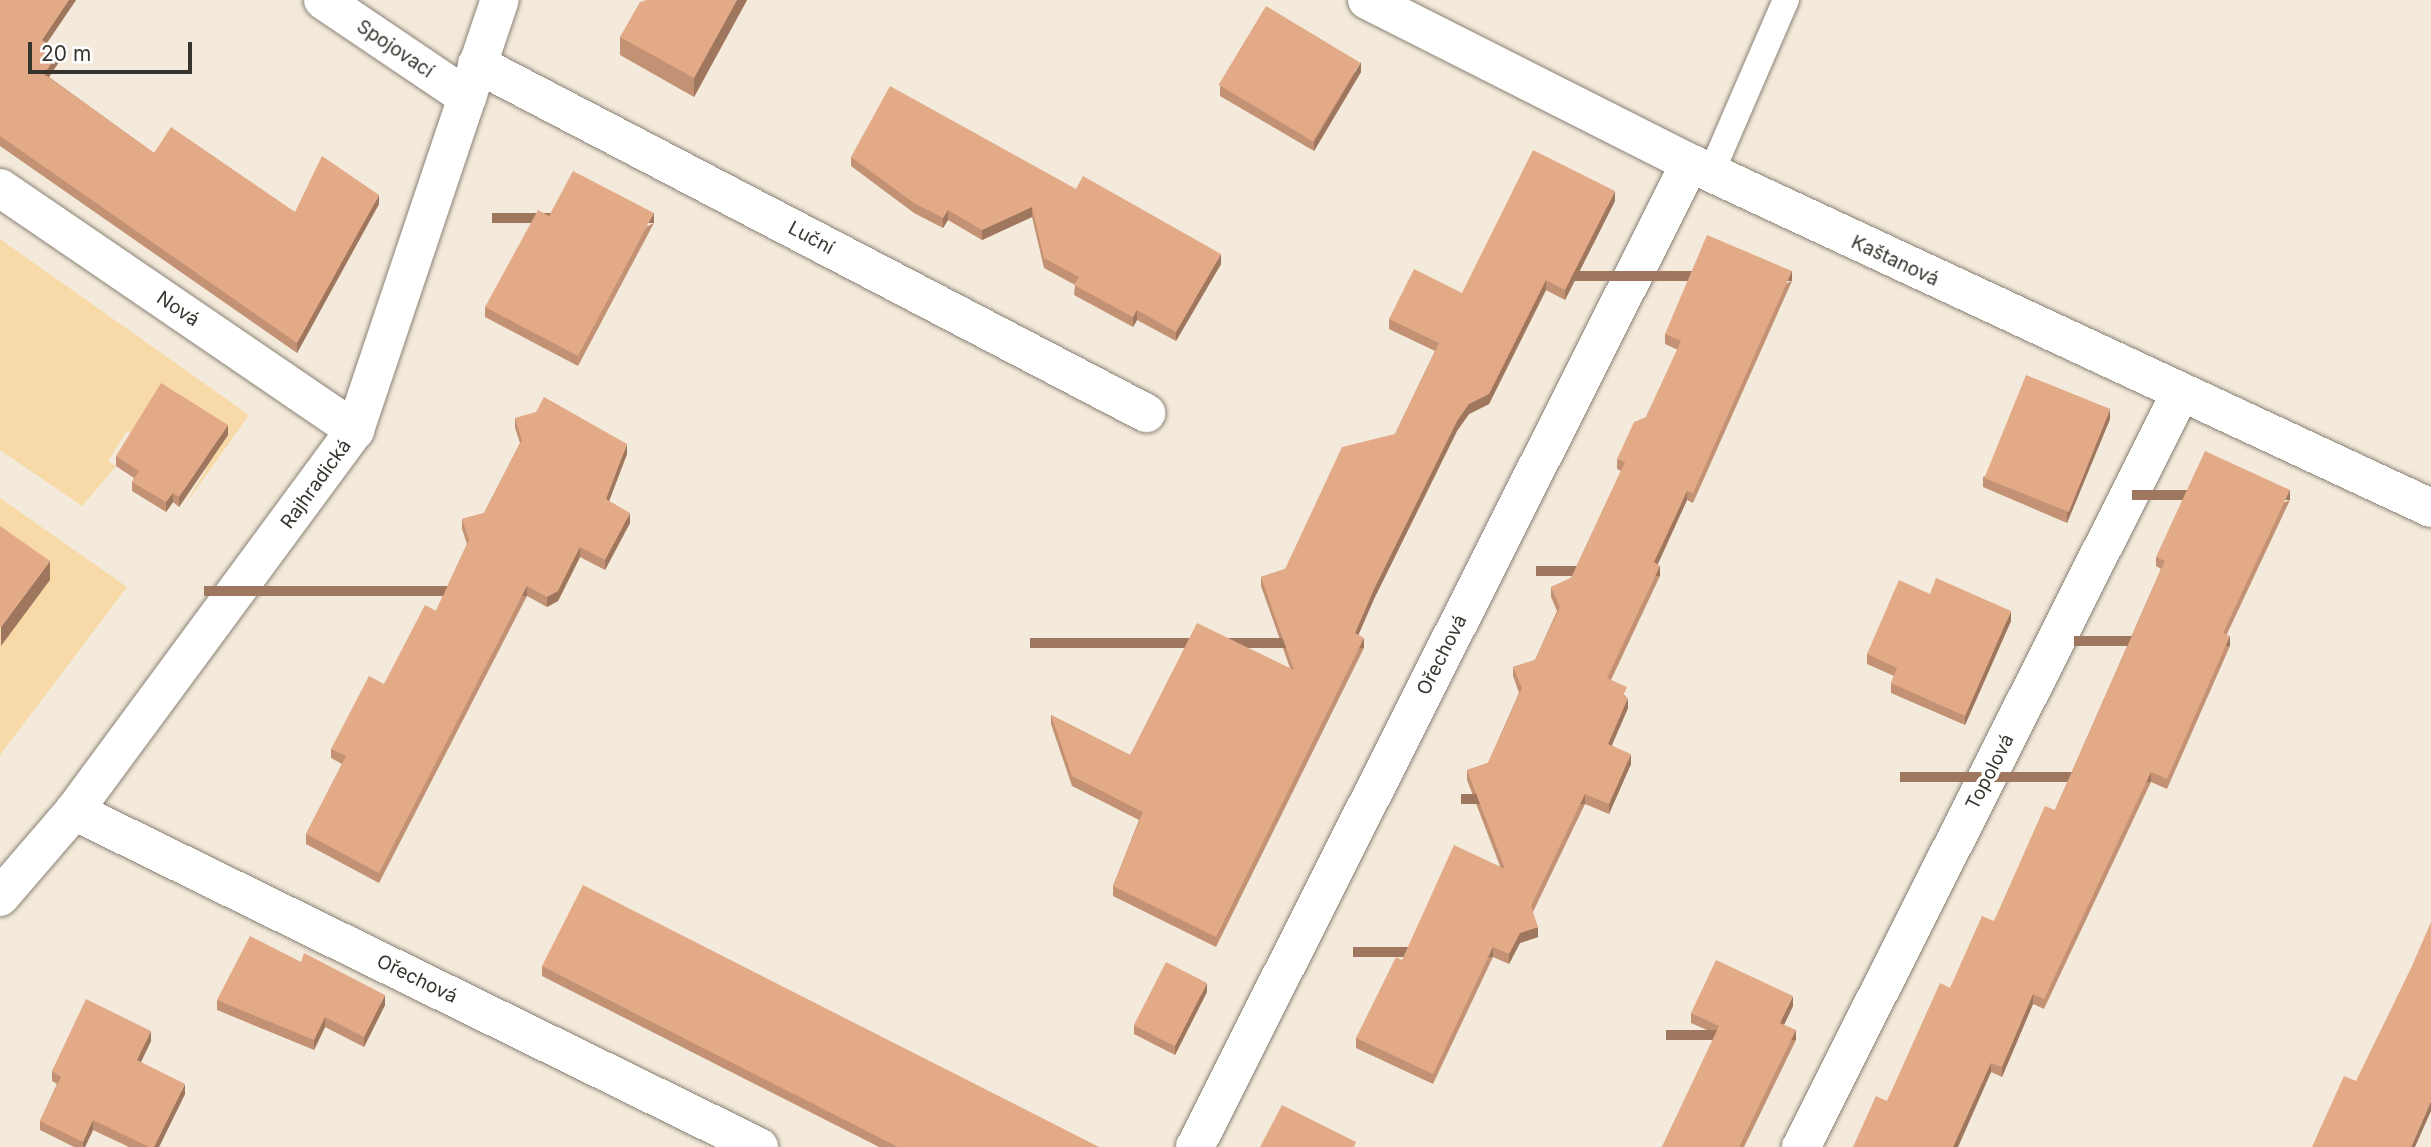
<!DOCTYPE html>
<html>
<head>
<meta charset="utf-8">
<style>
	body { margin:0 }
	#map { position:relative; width:2431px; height:1147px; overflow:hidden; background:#f3eadb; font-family:Inter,sans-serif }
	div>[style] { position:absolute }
	.green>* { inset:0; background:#f7daa8 }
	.roads { filter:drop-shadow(0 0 2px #8a8275) drop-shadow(0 0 2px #8a8275) }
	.lane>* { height:26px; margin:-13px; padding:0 13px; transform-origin:13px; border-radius:13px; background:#fff }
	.street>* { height:38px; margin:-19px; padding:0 19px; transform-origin:19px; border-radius:19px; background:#fff }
	.secondary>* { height:38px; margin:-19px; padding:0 19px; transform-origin:19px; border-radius:19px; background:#fff }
	.wall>* { inset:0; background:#c39275 }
	.shaded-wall>* { inset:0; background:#9f775f; transform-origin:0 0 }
	.building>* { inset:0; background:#e3aa88; transform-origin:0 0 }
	span { translate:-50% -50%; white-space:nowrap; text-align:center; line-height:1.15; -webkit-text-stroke:7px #fff; paint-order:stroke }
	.street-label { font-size:19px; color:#37342e }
	.scale { position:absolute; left:28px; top:42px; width:164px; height:32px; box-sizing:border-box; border:4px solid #37342e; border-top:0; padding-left:9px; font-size:21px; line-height:24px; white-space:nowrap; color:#37342e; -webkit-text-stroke:5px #fff; paint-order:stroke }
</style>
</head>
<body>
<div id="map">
	<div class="green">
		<i style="clip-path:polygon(0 239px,249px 415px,182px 509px,206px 470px,127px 431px,108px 461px,116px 466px,82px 506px,0 450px)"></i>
		<i style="clip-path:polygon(0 498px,127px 587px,0 755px)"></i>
	</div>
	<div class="roads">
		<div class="lane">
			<i style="left:1711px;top:173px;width:189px;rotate:-66.6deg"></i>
		</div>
		<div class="street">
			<i style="left:323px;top:0;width:174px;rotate:34deg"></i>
			<i style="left:1367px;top:0;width:362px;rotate:26.8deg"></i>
			<i style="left:1690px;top:163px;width:817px;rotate:24.97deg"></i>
			<i style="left:477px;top:64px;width:755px;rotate:27.55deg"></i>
			<i style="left:0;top:188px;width:430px;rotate:34.3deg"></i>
			<i style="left:74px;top:811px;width:763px;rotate:26.13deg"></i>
			<i style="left:1195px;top:1147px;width:1101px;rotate:-63.3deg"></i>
			<i style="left:1801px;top:1147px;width:841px;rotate:-63.28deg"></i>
		</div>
		<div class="secondary">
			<i style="left:0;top:897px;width:113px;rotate:-49.3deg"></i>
			<i style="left:74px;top:811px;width:473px;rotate:-53.6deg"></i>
			<i style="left:355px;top:430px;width:454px;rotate:-71.4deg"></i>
		</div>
	</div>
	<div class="wall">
		<i style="clip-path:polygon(0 0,76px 0,47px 43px,59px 62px,49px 77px,154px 153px,295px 212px,379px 204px,297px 353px,0 146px)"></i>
		<i style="clip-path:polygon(647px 0,747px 0,694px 97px,620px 55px,620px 37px)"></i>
		<i style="clip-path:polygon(1361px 72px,1314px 151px,1220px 96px,1220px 86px)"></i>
		<i style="clip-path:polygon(851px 157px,1076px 189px,1221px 264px,1176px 341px,1137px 320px,1133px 327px,1074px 295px,1075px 285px,1044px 268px,1032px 217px,982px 240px,948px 220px,943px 228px,914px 213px,851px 166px)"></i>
		<i style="clip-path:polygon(1615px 201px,1565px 300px,1546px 290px,1489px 404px,1469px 414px,1457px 431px,1374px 599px,1358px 635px,1364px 648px,1216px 947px,1113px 896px,1113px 886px,1139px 820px,1072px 786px,1051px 724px,1051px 715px,1130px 755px,1290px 668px,1261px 586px,1261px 577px,1285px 569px,1395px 434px,1435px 351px,1389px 329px,1389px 319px,1462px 293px)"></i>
		<i style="clip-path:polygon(654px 223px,578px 366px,485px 317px,485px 307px)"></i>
		<i style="clip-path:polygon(1792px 281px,1693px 503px,1687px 500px,1658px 564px,1660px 576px,1611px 680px,1627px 698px,1628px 708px,1612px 745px,1631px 764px,1609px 814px,1585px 804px,1533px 912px,1538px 937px,1520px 943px,1509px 964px,1493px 957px,1433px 1084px,1356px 1048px,1356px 1038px,1402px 960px,1500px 866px,1467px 780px,1467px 770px,1488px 763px,1519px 693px,1513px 676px,1513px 667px,1535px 660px,1557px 611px,1551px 597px,1551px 587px,1571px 578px,1621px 471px,1617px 469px,1617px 459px,1646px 417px,1678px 350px,1665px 344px,1665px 334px)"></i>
		<i style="clip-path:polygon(515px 418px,627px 454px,609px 501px,630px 523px,605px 570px,580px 557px,558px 601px,547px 607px,527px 596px,379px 883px,306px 844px,306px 834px,342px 764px,331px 758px,331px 749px,384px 684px,436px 611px,467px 544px,462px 529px,462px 519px,484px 513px,520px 443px,515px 428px)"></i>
		<i style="clip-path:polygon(2110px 419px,2067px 523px,1983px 487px,1983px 477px)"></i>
		<i style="clip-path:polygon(228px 435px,179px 507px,173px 502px,166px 512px,132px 491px,132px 482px,134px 478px,116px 466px,116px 456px)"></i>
		<i style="clip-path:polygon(2290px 500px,2227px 634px,2230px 646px,2167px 789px,2151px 782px,2044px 1009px,2033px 1004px,2002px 1077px,1991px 1072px,1958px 1147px,1853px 1147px,1887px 1101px,1950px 988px,1994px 921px,2055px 810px,2161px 569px,2156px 566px,2156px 557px)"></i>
		<i style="clip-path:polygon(1930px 594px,2011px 621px,1965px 725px,1891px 693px,1891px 683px,1894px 676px,1867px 664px,1867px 654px)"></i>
		<i style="clip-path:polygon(542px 966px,1099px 1147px,879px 1147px,542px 976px)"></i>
		<i style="clip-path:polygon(1207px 992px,1175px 1055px,1134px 1034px,1134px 1025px)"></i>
		<i style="clip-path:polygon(217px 1000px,385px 1005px,364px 1047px,325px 1027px,314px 1050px,217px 1010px)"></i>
		<i style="clip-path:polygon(1793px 1006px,1784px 1025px,1796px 1040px,1744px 1147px,1662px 1147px,1716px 1034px,1691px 1023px,1691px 1013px)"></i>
		<i style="clip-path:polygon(151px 1041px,141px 1062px,185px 1094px,159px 1147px,129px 1147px,93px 1130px,85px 1147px,74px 1147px,40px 1130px,40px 1121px,57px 1084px,52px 1081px,52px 1071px)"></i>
	</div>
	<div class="shaded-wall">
		<i style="clip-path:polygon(69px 0,76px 0,42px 50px,42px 40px)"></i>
		<i style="clip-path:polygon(737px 0,747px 0,694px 97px,694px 78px)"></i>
		<i style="clip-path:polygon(59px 52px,59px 62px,44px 84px,44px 74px)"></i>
		<i style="clip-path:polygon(1361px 62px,1361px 72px,1314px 151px,1314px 142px)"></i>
		<i style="clip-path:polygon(1615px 191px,1615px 201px,1565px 300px,1565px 290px)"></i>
		<i style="clip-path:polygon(379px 195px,379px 204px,297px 353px,297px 343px)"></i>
		<i style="clip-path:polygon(1032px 207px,1032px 217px,982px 240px,982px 230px)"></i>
		<i style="clip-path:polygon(948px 210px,948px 220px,943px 228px,943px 218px)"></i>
		<i style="left:654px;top:213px;width:10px;height:162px;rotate:90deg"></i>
		<i style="clip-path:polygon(1221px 254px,1221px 264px,1176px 341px,1176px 332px)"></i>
		<i style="left:1792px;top:271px;width:10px;height:243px;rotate:90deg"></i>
		<i style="clip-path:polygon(1546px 280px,1546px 290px,1489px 404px,1469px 414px,1457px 431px,1374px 599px,1355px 643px,1355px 633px,1374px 589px,1457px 421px)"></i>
		<i style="clip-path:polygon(1137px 310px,1137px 320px,1133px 327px,1133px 317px)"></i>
		<i style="clip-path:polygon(2110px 409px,2110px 419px,2067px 523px,2067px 513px)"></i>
		<i style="clip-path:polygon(228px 425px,228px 435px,179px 507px,179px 497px)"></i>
		<i style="clip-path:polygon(627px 444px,627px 454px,606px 509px,606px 499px)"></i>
		<i style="left:2290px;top:490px;width:10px;height:158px;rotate:90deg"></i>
		<i style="clip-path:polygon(1687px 491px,1687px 500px,1654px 572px,1654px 562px)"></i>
		<i style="clip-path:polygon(173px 493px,173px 502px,166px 512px,166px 502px)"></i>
		<i style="clip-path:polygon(630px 513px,630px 523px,605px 570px,605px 560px)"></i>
		<i style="clip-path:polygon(580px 547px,580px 557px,558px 601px,547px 607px,547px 597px)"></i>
		<i style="clip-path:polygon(50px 561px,50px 580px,1px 646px,1px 627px)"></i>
		<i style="left:1660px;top:566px;width:10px;height:124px;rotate:90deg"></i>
		<i style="left:527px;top:586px;width:10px;height:323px;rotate:90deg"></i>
		<i style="clip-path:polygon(2011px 611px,2011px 621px,1965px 725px,1965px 716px)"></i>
		<i style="left:2230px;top:636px;width:10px;height:156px;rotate:90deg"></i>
		<i style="left:1364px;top:638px;width:10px;height:334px;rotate:90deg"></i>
		<i style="clip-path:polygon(1628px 698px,1628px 708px,1608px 754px,1608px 744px)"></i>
		<i style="clip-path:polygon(1631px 754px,1631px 764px,1609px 814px,1609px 804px)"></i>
		<i style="left:2151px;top:772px;width:10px;height:251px;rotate:90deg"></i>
		<i style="left:1585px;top:794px;width:10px;height:124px;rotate:90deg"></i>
		<i style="clip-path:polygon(1538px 927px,1538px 937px,1520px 943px,1509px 964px,1509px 954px,1520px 933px)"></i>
		<i style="left:1493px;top:947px;width:10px;height:140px;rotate:90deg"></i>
		<i style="clip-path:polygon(1207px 983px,1207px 992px,1175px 1055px,1175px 1046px)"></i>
		<i style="clip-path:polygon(2033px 994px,2033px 1004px,2002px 1077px,2002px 1067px)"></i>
		<i style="clip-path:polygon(385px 995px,385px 1005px,364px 1047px,364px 1037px)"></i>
		<i style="clip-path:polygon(1793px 996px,1793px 1006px,1780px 1033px,1780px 1023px)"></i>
		<i style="clip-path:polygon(325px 1017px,325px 1027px,314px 1050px,314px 1040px)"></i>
		<i style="left:1796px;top:1030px;width:10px;height:130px;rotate:90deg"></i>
		<i style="clip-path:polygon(151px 1031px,151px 1041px,137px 1070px,137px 1060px)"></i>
		<i style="clip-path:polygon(1991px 1063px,1991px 1072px,1958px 1147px,1953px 1147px)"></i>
		<i style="clip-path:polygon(185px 1084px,185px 1094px,159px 1147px,154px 1147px)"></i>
		<i style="clip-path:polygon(2431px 1101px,2431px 1111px,2415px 1147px,2411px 1147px)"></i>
		<i style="clip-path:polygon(93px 1120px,93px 1130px,85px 1147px,83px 1147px,83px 1142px)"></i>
	</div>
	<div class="building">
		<i style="clip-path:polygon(0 0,69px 0,42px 40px,59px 52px,44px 74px,154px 153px,171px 127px,295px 212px,322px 156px,379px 195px,297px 343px,0 136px)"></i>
		<i style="clip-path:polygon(647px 0,737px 0,694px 78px,620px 37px,640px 2px)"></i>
		<i style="left:1266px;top:6px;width:110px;height:92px;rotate:31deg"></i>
		<i style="clip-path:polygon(890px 86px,1076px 189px,1083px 176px,1221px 254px,1176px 332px,1137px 310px,1133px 317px,1074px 285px,1079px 277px,1044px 258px,1032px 207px,982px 230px,948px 210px,943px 218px,914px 203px,851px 157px)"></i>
		<i style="clip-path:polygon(1533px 150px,1615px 191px,1565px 290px,1546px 280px,1489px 394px,1469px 404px,1457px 421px,1374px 589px,1355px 633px,1364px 638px,1216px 937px,1113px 886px,1143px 812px,1072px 776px,1051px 715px,1130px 755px,1197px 623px,1294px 670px,1261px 577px,1285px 569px,1342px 447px,1395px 434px,1439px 343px,1389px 319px,1414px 269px,1462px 293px)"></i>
		<i style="clip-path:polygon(573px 171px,654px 213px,578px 356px,485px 307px,538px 210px,549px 216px)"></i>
		<i style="clip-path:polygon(1707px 235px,1792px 271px,1693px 493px,1687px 491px,1654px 562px,1660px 566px,1607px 678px,1627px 687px,1623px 696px,1628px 698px,1608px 744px,1631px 754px,1609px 804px,1585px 794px,1531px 906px,1538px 927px,1520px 933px,1509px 954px,1493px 947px,1433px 1074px,1356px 1038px,1396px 957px,1402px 960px,1454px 845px,1505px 869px,1467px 770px,1488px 763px,1522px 688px,1513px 667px,1535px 660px,1560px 607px,1551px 587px,1571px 578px,1625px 462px,1617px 459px,1634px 422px,1646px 417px,1681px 341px,1665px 334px)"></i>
		<i style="left:2026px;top:375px;width:91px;height:111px;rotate:22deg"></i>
		<i style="clip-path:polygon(161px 383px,228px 425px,179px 497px,173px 493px,166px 502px,132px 482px,139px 471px,116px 456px)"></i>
		<i style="clip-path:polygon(544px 397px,627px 444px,606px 499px,630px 513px,605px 560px,580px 547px,558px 591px,547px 597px,527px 586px,379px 873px,306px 834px,346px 756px,331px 749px,369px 676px,384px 684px,425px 605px,436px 611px,469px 540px,462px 519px,484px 513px,522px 440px,515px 418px,536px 412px)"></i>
		<i style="clip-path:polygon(2205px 451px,2290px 490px,2223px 633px,2230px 636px,2167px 779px,2151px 772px,2044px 999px,2033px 994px,2002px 1067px,1991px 1063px,1953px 1147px,1853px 1147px,1876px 1096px,1887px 1101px,1940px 983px,1950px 988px,1982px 916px,1994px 921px,2045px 806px,2055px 810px,2165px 561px,2156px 557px)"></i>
		<i style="clip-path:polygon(0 526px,50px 561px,1px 627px,0 627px)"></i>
		<i style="clip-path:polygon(1936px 578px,2011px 611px,1965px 716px,1891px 683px,1897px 668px,1867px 654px,1899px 580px,1930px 594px)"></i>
		<i style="clip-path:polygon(583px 885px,1099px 1147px,898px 1147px,542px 966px)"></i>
		<i style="clip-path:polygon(2431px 922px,2431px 1101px,2411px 1147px,2312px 1147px,2344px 1076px,2356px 1081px,2412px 966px)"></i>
		<i style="clip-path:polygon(250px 936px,301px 962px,304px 953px,385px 995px,364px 1037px,325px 1017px,314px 1040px,217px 1000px)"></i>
		<i style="clip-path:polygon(1716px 960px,1793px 996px,1780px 1023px,1796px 1030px,1739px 1147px,1662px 1147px,1719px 1026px,1691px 1013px)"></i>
		<i style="left:1166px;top:962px;width:46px;height:71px;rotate:27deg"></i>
		<i style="clip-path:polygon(86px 999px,151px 1031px,137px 1060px,185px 1084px,154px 1147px,149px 1147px,93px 1120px,83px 1142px,40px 1121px,61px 1077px,52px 1071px)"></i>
		<i style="clip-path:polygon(1282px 1105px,1356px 1142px,1354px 1147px,1260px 1147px)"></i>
	</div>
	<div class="street-label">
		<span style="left:395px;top:49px;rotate:34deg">Spojovací</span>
		<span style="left:811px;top:238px;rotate:28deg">Luční</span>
		<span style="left:1895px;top:261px;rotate:25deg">Kaštanová</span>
		<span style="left:178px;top:309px;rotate:34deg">Nová</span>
		<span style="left:316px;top:484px;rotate:-54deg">Rajhradická</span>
		<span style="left:1442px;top:655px;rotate:-63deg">Ořechová</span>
		<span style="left:1990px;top:772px;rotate:-63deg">Topolová</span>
		<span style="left:417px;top:979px;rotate:26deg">Ořechová</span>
	</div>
	<div class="scale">20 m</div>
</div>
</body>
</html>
